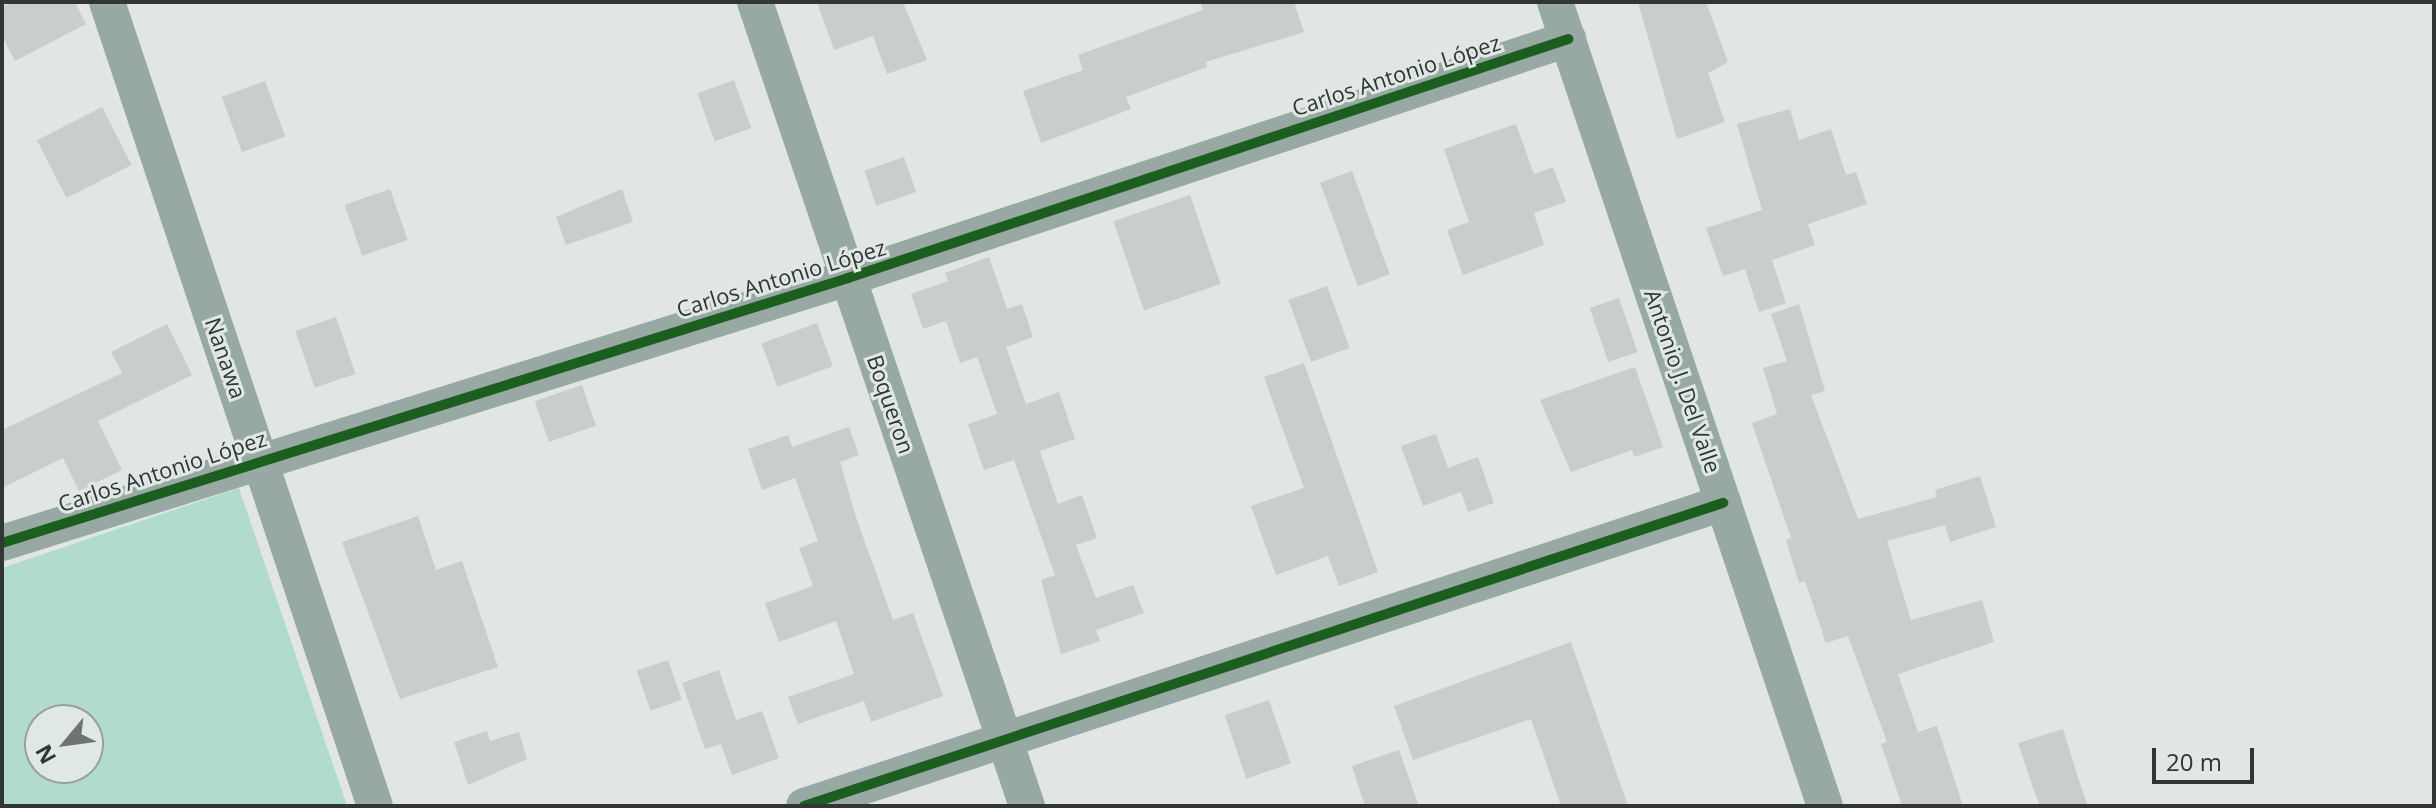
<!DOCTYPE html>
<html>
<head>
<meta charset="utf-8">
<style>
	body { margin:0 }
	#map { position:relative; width:2436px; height:808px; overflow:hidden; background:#e1e6e4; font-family:"Open Sans",sans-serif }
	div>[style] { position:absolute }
	.green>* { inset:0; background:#b1dbcf }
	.building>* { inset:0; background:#c9cdcb; transform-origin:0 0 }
	.minor>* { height:36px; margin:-18px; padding:0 18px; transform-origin:18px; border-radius:18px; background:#98a9a4 }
	.cycleway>* { height:10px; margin:-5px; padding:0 5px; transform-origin:5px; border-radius:5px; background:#1b5e20 }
	span { translate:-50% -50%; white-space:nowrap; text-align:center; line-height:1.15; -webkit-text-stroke:6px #dfe8e5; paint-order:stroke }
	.street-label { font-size:22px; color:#313534 }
	.frame { position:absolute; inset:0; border:4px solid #313534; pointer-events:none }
	.north { position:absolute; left:24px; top:704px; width:80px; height:80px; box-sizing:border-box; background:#dfe8e5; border:2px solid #99a09e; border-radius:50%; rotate:241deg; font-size:22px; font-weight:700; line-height:32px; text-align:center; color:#313534 }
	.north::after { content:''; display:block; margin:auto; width:28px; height:36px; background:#6f7372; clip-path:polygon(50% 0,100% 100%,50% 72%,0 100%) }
	.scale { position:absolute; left:2152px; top:748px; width:102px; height:36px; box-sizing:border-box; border:4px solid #313534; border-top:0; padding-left:10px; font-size:24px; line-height:28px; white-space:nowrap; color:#313534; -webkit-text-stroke:6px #dfe8e5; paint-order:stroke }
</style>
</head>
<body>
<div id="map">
	<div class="green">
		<i style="clip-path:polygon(evenodd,239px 488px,347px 806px,2px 806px,2px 568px,239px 488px,40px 720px,88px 720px,88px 768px,40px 768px,40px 720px)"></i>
	</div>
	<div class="building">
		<i style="clip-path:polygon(12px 2px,75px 2px,86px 24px,15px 61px,2px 36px,2px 7px)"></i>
		<i style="clip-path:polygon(817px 2px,903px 2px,927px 60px,887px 74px,873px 36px,834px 50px)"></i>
		<i style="clip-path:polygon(1200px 2px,1294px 2px,1304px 32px,1206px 62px,1207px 67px,1126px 97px,1131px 109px,1041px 143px,1023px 91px,1083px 70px,1078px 55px,1203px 10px)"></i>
		<i style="clip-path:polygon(1638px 2px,1706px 2px,1728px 62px,1708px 73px,1725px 122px,1677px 139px)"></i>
		<i style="left:734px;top:80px;width:51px;height:39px;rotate:70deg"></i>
		<i style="left:265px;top:81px;width:59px;height:46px;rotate:70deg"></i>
		<i style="left:102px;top:107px;width:65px;height:73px;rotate:63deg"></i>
		<i style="clip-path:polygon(1790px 109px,1799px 140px,1831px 129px,1846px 175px,1856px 172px,1867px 204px,1808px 224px,1815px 245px,1772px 260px,1786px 303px,1759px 312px,1745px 269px,1723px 276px,1706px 228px,1762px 210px,1737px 124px)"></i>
		<i style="clip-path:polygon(1516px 124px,1534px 174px,1553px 167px,1566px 202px,1534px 213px,1544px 245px,1463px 275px,1447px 230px,1469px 222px,1444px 149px)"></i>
		<i style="left:904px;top:157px;width:37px;height:42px;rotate:71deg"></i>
		<i style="left:1352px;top:171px;width:110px;height:34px;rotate:70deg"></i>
		<i style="left:390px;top:189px;width:54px;height:48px;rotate:71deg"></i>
		<i style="clip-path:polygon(622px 189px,633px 222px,566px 245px,556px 217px)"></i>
		<i style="left:1190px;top:195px;width:94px;height:81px;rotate:71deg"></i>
		<i style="clip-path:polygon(989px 257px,1007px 309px,1022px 304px,1033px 337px,1006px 347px,1026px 404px,1059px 392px,1075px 439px,1040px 451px,1058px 504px,1082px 495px,1097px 538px,1076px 545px,1096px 598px,1133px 585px,1144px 613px,1096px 630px,1100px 641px,1061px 654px,1041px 580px,1055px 575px,1014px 460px,984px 470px,968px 424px,997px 414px,977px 357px,960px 363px,946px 321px,923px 329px,911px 294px,948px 281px,945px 273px)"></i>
		<i style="left:1327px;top:286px;width:66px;height:41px;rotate:70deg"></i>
		<i style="left:1619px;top:298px;width:57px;height:31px;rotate:71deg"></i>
		<i style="clip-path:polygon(1799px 304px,1825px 391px,1811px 395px,1858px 519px,1937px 497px,1935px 490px,1980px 476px,1996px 527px,1950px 542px,1945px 525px,1887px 541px,1911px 620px,1982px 600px,1994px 642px,1898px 674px,1918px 732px,1937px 726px,1963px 806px,1902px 806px,1881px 744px,1887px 742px,1848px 636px,1826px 643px,1805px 581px,1799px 583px,1786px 540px,1791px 538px,1752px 423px,1777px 414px,1763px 368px,1787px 361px,1771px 314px)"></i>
		<i style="left:336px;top:317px;width:60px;height:43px;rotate:71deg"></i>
		<i style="left:817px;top:323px;width:46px;height:59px;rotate:70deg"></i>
		<i style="clip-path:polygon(167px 324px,192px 375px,98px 421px,122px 470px,79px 491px,63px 458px,2px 488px,2px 430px,122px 373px,111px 352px)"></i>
		<i style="clip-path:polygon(1304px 363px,1378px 572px,1339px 586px,1328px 556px,1276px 575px,1251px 506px,1304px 488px,1264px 377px)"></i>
		<i style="clip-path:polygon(1635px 367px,1663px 447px,1634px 457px,1632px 450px,1571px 472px,1540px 400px)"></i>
		<i style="left:582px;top:385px;width:43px;height:50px;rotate:71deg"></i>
		<i style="clip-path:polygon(849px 427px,859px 455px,840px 462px,856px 517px,893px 620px,913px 613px,943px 696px,871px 722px,864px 701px,798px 724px,788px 697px,854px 674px,836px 621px,779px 642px,765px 603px,813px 586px,799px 548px,818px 541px,795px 478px,762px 490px,748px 449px,788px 435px,792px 447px)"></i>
		<i style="clip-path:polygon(1436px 434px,1448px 468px,1478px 457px,1494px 503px,1468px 512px,1461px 492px,1423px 506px,1401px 446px)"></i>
		<i style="clip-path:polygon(418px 516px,436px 570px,462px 561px,498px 667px,400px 699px,342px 542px)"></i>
		<i style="clip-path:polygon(1571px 642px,1628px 806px,1561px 806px,1531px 719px,1413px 760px,1394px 706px)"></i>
		<i style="left:668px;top:660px;width:42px;height:33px;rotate:71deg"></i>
		<i style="clip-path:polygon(719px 670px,736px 720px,762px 711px,779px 758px,732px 775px,721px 744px,705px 749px,682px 683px)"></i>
		<i style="left:1269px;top:700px;width:67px;height:47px;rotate:71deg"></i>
		<i style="clip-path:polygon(2063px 729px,2079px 781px,2088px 806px,2040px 806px,2033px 788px,2018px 743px)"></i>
		<i style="clip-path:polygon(487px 731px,490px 741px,519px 732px,527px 759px,468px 785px,454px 742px)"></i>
		<i style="clip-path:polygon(1399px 750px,1419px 806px,1365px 806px,1352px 766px)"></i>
	</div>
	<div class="minor">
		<i style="left:107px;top:2px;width:847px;rotate:71.57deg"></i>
		<i style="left:755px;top:2px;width:849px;rotate:71.31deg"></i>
		<i style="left:1555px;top:2px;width:848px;rotate:71.44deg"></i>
		<i style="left:2px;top:543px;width:887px;rotate:-17.39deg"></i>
		<i style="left:848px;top:278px;width:759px;rotate:-18.36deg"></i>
		<i style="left:804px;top:806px;width:968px;rotate:-18.25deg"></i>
	</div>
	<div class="cycleway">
		<i style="left:2px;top:543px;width:887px;rotate:-17.39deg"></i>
		<i style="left:848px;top:278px;width:759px;rotate:-18.36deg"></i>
		<i style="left:804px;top:806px;width:968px;rotate:-18.25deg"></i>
	</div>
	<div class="street-label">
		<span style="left:1396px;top:75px;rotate:-18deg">Carlos Antonio López</span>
		<span style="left:781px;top:278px;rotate:-17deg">Carlos Antonio López</span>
		<span style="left:226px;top:358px;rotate:71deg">Nanawa</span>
		<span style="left:1683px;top:381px;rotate:71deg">Antonio J. Del Valle</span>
		<span style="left:891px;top:404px;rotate:71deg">Boqueron</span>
		<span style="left:162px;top:471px;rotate:-18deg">Carlos Antonio López</span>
	</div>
	<div class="frame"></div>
	<div class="north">N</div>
	<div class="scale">20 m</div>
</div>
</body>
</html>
